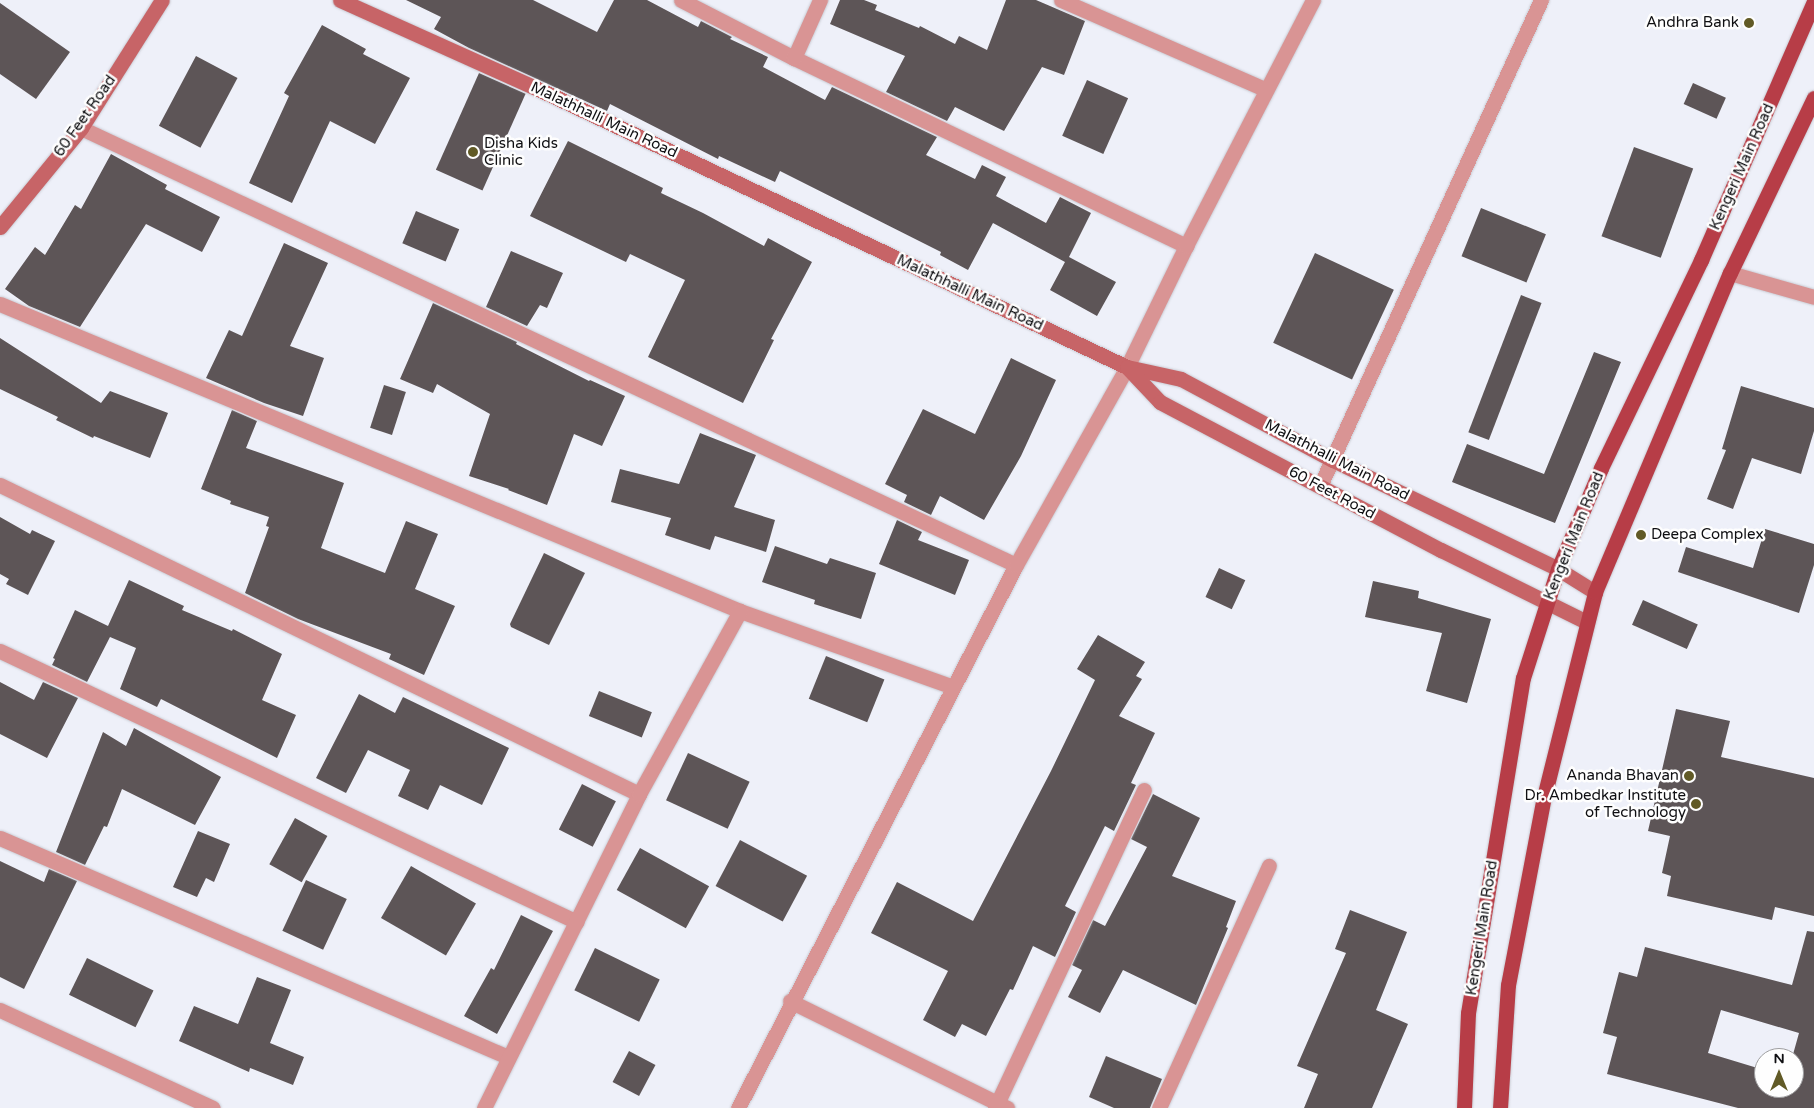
<!DOCTYPE html>
<html>
<head>
<meta charset="utf-8">
<style>
	body { margin:0 }
	#map { position:relative; width:1814px; height:1108px; overflow:hidden; background:#eef0f9; font-family:"Varela Round",sans-serif }
	div>[style] { position:absolute }
	.building>* { inset:0; background:#5d5557; transform-origin:0 0 }
	.roads { filter:drop-shadow(0 0 1px #caccd4) drop-shadow(0 0 1px #caccd4) }
	.street>* { height:15px; margin:-7.5px; padding:0 7.5px; transform-origin:7.5px; border-radius:7.5px; background:#d99494 }
	.secondary>* { height:15px; margin:-7.5px; padding:0 7.5px; transform-origin:7.5px; border-radius:7.5px; background:#c76467 }
	.primary>* { height:15px; margin:-7.5px; padding:0 7.5px; transform-origin:7.5px; border-radius:7.5px; background:#b73d47 }
	.dots>* { width:14px; height:14px; translate:-50% -50%; box-sizing:border-box; border:2px solid #fefefe; border-radius:50% }
	span { translate:-50% -50%; white-space:nowrap; text-align:center; line-height:1.15; -webkit-text-stroke:5px #fefefe; paint-order:stroke }
	.poi-label { font-size:15px; color:#0f0f12 }
	.right { translate:-100% -50%; text-align:right }
	.left { translate:0 -50%; text-align:left }
	.street-label { font-size:15px; color:#0f0f12 }
	.north { position:absolute; left:1754px; top:1048px; width:50px; height:50px; box-sizing:border-box; background:#fefefe; border:1px solid #9e9ea0; border-radius:50%; rotate:0deg; font-size:14px; font-weight:700; line-height:20px; text-align:center; color:#0f0f12 }
	.north::after { content:''; display:block; margin:auto; width:18px; height:22px; background:#615a26; clip-path:polygon(50% 0,100% 100%,50% 72%,0 100%) }
</style>
</head>
<body>
<div id="map">
	<div class="building">
		<i style="clip-path:polygon(406px 0,533px 0,597px 32px,614px 0,647px 0,698px 27px,701px 21px,732px 37px,730px 39px,768px 57px,763px 67px,825px 100px,832px 87px,937px 137px,926px 155px,975px 179px,982px 165px,1006px 177px,996px 196px,1046px 223px,1060px 197px,1091px 213px,1069px 257px,1116px 282px,1097px 316px,1050px 290px,1065px 262px,993px 223px,968px 270px,940px 255px,941px 252px,780px 171px,775px 182px,719px 156px,718px 159px,610px 104px,607px 111px,469px 48px,434px 29px,441px 17px)"></i>
		<i style="clip-path:polygon(840px 0,864px 0,877px 5px,875px 10px,919px 28px,920px 26px,955px 44px,959px 36px,987px 50px,1006px 0,1036px 0,1085px 21px,1064px 75px,1042px 67px,1004px 131px,955px 107px,947px 121px,886px 92px,905px 56px,830px 24px)"></i>
		<i style="clip-path:polygon(0 3px,70px 52px,36px 99px,0 74px)"></i>
		<i style="clip-path:polygon(322px 25px,366px 49px,363px 54px,410px 78px,375px 144px,330px 121px,292px 203px,249px 183px,289px 96px,284px 93px)"></i>
		<i style="left:196px;top:56px;width:47px;height:79px;rotate:28deg"></i>
		<i style="left:479px;top:73px;width:51px;height:106px;rotate:24deg"></i>
		<i style="left:1087px;top:80px;width:45px;height:61px;rotate:24deg"></i>
		<i style="left:1693px;top:83px;width:36px;height:23px;rotate:24deg"></i>
		<i style="clip-path:polygon(568px 141px,663px 188px,661px 193px,703px 213px,764px 246px,768px 238px,812px 262px,771px 339px,774px 340px,743px 403px,648px 357px,685px 280px,630px 254px,626px 262px,530px 216px)"></i>
		<i style="left:1634px;top:147px;width:63px;height:95px;rotate:20deg"></i>
		<i style="clip-path:polygon(111px 154px,167px 185px,165px 189px,220px 217px,202px 252px,146px 224px,80px 327px,29px 306px,5px 289px,35px 247px,45px 255px,75px 205px,81px 209px)"></i>
		<i style="left:1481px;top:208px;width:70px;height:52px;rotate:22deg"></i>
		<i style="left:416px;top:211px;width:47px;height:35px;rotate:23deg"></i>
		<i style="clip-path:polygon(284px 243px,328px 263px,290px 346px,324px 358px,303px 416px,264px 403px,206px 378px,229px 330px,242px 336px)"></i>
		<i style="clip-path:polygon(511px 251px,563px 273px,547px 308px,540px 305px,527px 326px,486px 307px)"></i>
		<i style="left:1315px;top:253px;width:87px;height:99px;rotate:25deg"></i>
		<i style="left:1521px;top:295px;width:22px;height:147px;rotate:21deg"></i>
		<i style="clip-path:polygon(433px 303px,517px 342px,516px 344px,589px 381px,590px 380px,625px 396px,602px 446px,574px 434px,547px 505px,508px 490px,509px 489px,469px 476px,490px 414px,437px 384px,433px 393px,400px 379px)"></i>
		<i style="clip-path:polygon(0 338px,101px 403px,110px 391px,168px 413px,150px 458px,94px 436px,93px 438px,56px 420px,58px 417px,0 389px)"></i>
		<i style="clip-path:polygon(1594px 352px,1621px 362px,1555px 523px,1452px 482px,1467px 444px,1544px 474px)"></i>
		<i style="clip-path:polygon(1011px 358px,1056px 380px,1021px 456px,984px 520px,940px 496px,931px 515px,904px 502px,907px 495px,885px 484px,923px 409px,975px 434px)"></i>
		<i style="left:384px;top:385px;width:23px;height:45px;rotate:18deg"></i>
		<i style="clip-path:polygon(1741px 386px,1814px 408px,1814px 431px,1801px 474px,1752px 458px,1733px 509px,1707px 499px,1726px 450px,1722px 449px)"></i>
		<i style="clip-path:polygon(232px 410px,257px 421px,246px 448px,344px 483px,321px 548px,385px 573px,406px 521px,438px 534px,415px 589px,455px 606px,424px 675px,389px 659px,391px 654px,298px 619px,245px 593px,269px 527px,266px 526px,269px 517px,230px 504px,231px 501px,201px 489px)"></i>
		<i style="clip-path:polygon(700px 433px,756px 455px,734px 507px,775px 520px,766px 552px,715px 536px,710px 550px,665px 535px,671px 518px,611px 502px,620px 469px,679px 484px)"></i>
		<i style="clip-path:polygon(0 517px,30px 534px,32px 530px,55px 541px,28px 595px,6px 584px,9px 579px,0 574px)"></i>
		<i style="clip-path:polygon(897px 520px,922px 532px,918px 540px,969px 560px,955px 595px,879px 564px)"></i>
		<i style="clip-path:polygon(1765px 529px,1814px 544px,1814px 565px,1799px 613px,1678px 572px,1686px 547px,1753px 568px)"></i>
		<i style="clip-path:polygon(775px 546px,827px 564px,830px 558px,876px 573px,861px 619px,814px 604px,815px 600px,762px 582px)"></i>
		<i style="clip-path:polygon(544px 553px,585px 573px,549px 645px,511px 627px,510px 624px)"></i>
		<i style="left:1219px;top:568px;width:29px;height:32px;rotate:25deg"></i>
		<i style="clip-path:polygon(129px 580px,184px 606px,182px 610px,232px 631px,233px 629px,282px 654px,262px 700px,296px 715px,277px 758px,161px 699px,157px 707px,120px 689px,136px 648px,110px 637px,87px 682px,52px 665px,55px 659px,53px 658px,75px 610px,108px 626px)"></i>
		<i style="clip-path:polygon(1373px 581px,1419px 591px,1418px 598px,1491px 619px,1467px 703px,1426px 691px,1442px 633px,1365px 617px)"></i>
		<i style="left:1643px;top:600px;width:60px;height:27px;rotate:24deg"></i>
		<i style="clip-path:polygon(1098px 635px,1145px 662px,1136px 676px,1142px 679px,1119px 716px,1155px 733px,1131px 783px,1136px 785px,1114px 831px,1105px 826px,1065px 906px,1076px 912px,1055px 957px,1033px 946px,1013px 990px,1010px 989px,986px 1036px,962px 1024px,955px 1037px,923px 1020px,948px 971px,871px 933px,897px 882px,973px 921px,1051px 771px,1095px 680px,1077px 669px)"></i>
		<i style="left:826px;top:656px;width:63px;height:46px;rotate:22deg"></i>
		<i style="clip-path:polygon(0 682px,34px 700px,43px 682px,78px 698px,47px 758px,0 734px)"></i>
		<i style="left:599px;top:691px;width:57px;height:27px;rotate:22deg"></i>
		<i style="clip-path:polygon(359px 694px,395px 713px,403px 697px,509px 748px,482px 805px,440px 785px,428px 810px,398px 796px,410px 770px,368px 750px,346px 793px,316px 778px)"></i>
		<i style="clip-path:polygon(1676px 709px,1730px 721px,1721px 757px,1814px 778px,1814px 916px,1775px 907px,1772px 920px,1667px 896px,1671px 876px,1662px 873px,1670px 836px,1648px 831px)"></i>
		<i style="clip-path:polygon(134px 728px,221px 777px,195px 825px,122px 789px,107px 827px,104px 826px,85px 865px,56px 852px,103px 732px,126px 746px)"></i>
		<i style="left:688px;top:753px;width:68px;height:52px;rotate:25deg"></i>
		<i style="left:582px;top:784px;width:38px;height:51px;rotate:27deg"></i>
		<i style="clip-path:polygon(1153px 794px,1200px 818px,1172px 876px,1236px 901px,1226px 927px,1228px 928px,1196px 1005px,1123px 970px,1100px 1013px,1068px 997px,1082px 970px,1072px 965px,1093px 920px,1105px 926px,1147px 847px,1131px 839px)"></i>
		<i style="left:295px;top:818px;width:37px;height:53px;rotate:29deg"></i>
		<i style="clip-path:polygon(198px 831px,230px 844px,214px 882px,206px 878px,197px 897px,173px 887px)"></i>
		<i style="left:740px;top:840px;width:76px;height:52px;rotate:28deg"></i>
		<i style="left:640px;top:848px;width:79px;height:48px;rotate:29deg"></i>
		<i style="clip-path:polygon(0 861px,44px 882px,49px 869px,77px 881px,24px 989px,0 977px)"></i>
		<i style="left:411px;top:866px;width:75px;height:60px;rotate:30deg"></i>
		<i style="left:306px;top:880px;width:45px;height:56px;rotate:25deg"></i>
		<i style="clip-path:polygon(1350px 910px,1407px 932px,1376px 1010px,1408px 1024px,1372px 1108px,1304px 1108px,1318px 1074px,1297px 1066px,1346px 953px,1335px 949px)"></i>
		<i style="clip-path:polygon(521px 915px,553px 931px,497px 1034px,464px 1016px,491px 968px,494px 970px)"></i>
		<i style="clip-path:polygon(evenodd,1807px 931px,1814px 932px,1814px 1108px,1738px 1108px,1607px 1074px,1617px 1037px,1603px 1033px,1619px 972px,1637px 977px,1645px 947px,1792px 985px,1807px 931px,1721px 1010px,1799px 1033px,1792px 1058px,1794px 1058px,1794px 1088px,1764px 1088px,1764px 1070px,1708px 1053px,1721px 1010px)"></i>
		<i style="left:595px;top:948px;width:72px;height:47px;rotate:26deg"></i>
		<i style="left:87px;top:958px;width:74px;height:41px;rotate:26deg"></i>
		<i style="clip-path:polygon(257px 977px,291px 990px,270px 1043px,304px 1057px,293px 1085px,250px 1068px,249px 1072px,179px 1041px,194px 1006px,238px 1024px)"></i>
		<i style="left:629px;top:1051px;width:30px;height:35px;rotate:28deg"></i>
		<i style="clip-path:polygon(1106px 1056px,1162px 1079px,1150px 1108px,1114px 1108px,1089px 1097px)"></i>
	</div>
	<div class="roads">
		<div class="street">
			<i style="left:681px;top:0;width:127px;rotate:27.2deg"></i>
			<i style="left:794px;top:58px;width:435px;rotate:25.6deg"></i>
			<i style="left:1061px;top:0;width:223px;rotate:23.6deg"></i>
			<i style="left:794px;top:58px;width:64px;rotate:-65.9deg"></i>
			<i style="left:81px;top:128px;width:1032px;rotate:25.05deg"></i>
			<i style="left:1730px;top:273px;width:87px;rotate:15.9deg"></i>
			<i style="left:0;top:304px;width:801px;rotate:22.53deg"></i>
			<i style="left:740px;top:611px;width:226px;rotate:19.6deg"></i>
			<i style="left:0;top:485px;width:710px;rotate:25.81deg"></i>
			<i style="left:1320px;top:486px;width:534px;rotate:-65.55deg"></i>
			<i style="left:0;top:651px;width:637px;rotate:25.16deg"></i>
			<i style="left:0;top:838px;width:553px;rotate:23.32deg"></i>
			<i style="left:790px;top:1001px;width:242px;rotate:26.2deg"></i>
			<i style="left:0;top:1010px;width:234px;rotate:24.7deg"></i>
			<i style="left:484px;top:1108px;width:350px;rotate:-63.7deg"></i>
			<i style="left:639px;top:794px;width:209px;rotate:-61.1deg"></i>
			<i style="left:738px;top:1108px;width:610px;rotate:-62.89deg"></i>
			<i style="left:1016px;top:565px;width:227px;rotate:-60.7deg"></i>
			<i style="left:1127px;top:367px;width:135px;rotate:-64deg"></i>
			<i style="left:1186px;top:246px;width:277px;rotate:-62.7deg"></i>
			<i style="left:995px;top:1108px;width:351px;rotate:-64.9deg"></i>
			<i style="left:1159px;top:1108px;width:266px;rotate:-65.6deg"></i>
		</div>
		<div class="secondary">
			<i style="left:340px;top:0;width:213px;rotate:24.2deg"></i>
			<i style="left:534px;top:87px;width:656px;rotate:25.28deg"></i>
			<i style="left:1127px;top:367px;width:55px;rotate:12.5deg"></i>
			<i style="left:1181px;top:379px;width:172px;rotate:28.1deg"></i>
			<i style="left:1333px;top:460px;width:250px;rotate:25.8deg"></i>
			<i style="left:1558px;top:569px;width:44px;rotate:31.9deg"></i>
			<i style="left:0;top:227px;width:128px;rotate:-50.7deg"></i>
			<i style="left:81px;top:128px;width:151px;rotate:-57.7deg"></i>
			<i style="left:1127px;top:367px;width:48px;rotate:46.7deg"></i>
			<i style="left:1160px;top:402px;width:318px;rotate:27.8deg"></i>
			<i style="left:1441px;top:550px;width:163px;rotate:26.3deg"></i>
		</div>
		<div class="primary">
			<i style="left:1464px;top:1108px;width:95px;rotate:-87.6deg"></i>
			<i style="left:1468px;top:1013px;width:339px;rotate:-80.7deg"></i>
			<i style="left:1523px;top:678px;width:114px;rotate:-72.2deg"></i>
			<i style="left:1558px;top:569px;width:110px;rotate:-66.9deg"></i>
			<i style="left:1601px;top:468px;width:231px;rotate:-64.3deg"></i>
			<i style="left:1701px;top:260px;width:283px;rotate:-66.4deg"></i>
			<i style="left:1500px;top:1108px;width:123px;rotate:-86.3deg"></i>
			<i style="left:1508px;top:985px;width:191px;rotate:-79.2deg"></i>
			<i style="left:1544px;top:797px;width:211px;rotate:-76deg"></i>
			<i style="left:1595px;top:592px;width:346px;rotate:-67.1deg"></i>
			<i style="left:1730px;top:273px;width:194px;rotate:-64.4deg"></i>
		</div>
	</div>
	<div class="dots">
		<i style="left:1749px;top:23px;background:#615a26"></i>
		<i style="left:473px;top:152px;background:#615a26"></i>
		<i style="left:1641px;top:535px;background:#615a26"></i>
		<i style="left:1689px;top:776px;background:#615a26"></i>
		<i style="left:1696px;top:804px;background:#615a26"></i>
	</div>
	<div class="poi-label">
		<span class="right" style="left:1739px;top:23px">Andhra Bank</span>
		<span class="left" style="left:484px;top:152px">Disha Kids<br>Clinic</span>
		<span class="left" style="left:1651px;top:535px">Deepa Complex</span>
		<span class="right" style="left:1679px;top:776px">Ananda Bhavan</span>
		<span class="right" style="left:1686px;top:804px">Dr. Ambedkar Institute<br>of Technology</span>
	</div>
	<div class="street-label">
		<span style="left:85px;top:116px;rotate:-55deg">60 Feet Road</span>
		<span style="left:604px;top:120px;rotate:25deg">Malathhalli Main Road</span>
		<span style="left:1742px;top:167px;rotate:-66deg">Kengeri Main Road</span>
		<span style="left:970px;top:293px;rotate:25deg">Malathhalli Main Road</span>
		<span style="left:1337px;top:460px;rotate:27deg">Malathhalli Main Road</span>
		<span style="left:1332px;top:493px;rotate:28deg">60 Feet Road</span>
		<span style="left:1574px;top:536px;rotate:-68deg">Kengeri Main Road</span>
		<span style="left:1482px;top:928px;rotate:-81deg">Kengeri Main Road</span>
	</div>
	<div class="north">N</div>
</div>
</body>
</html>
